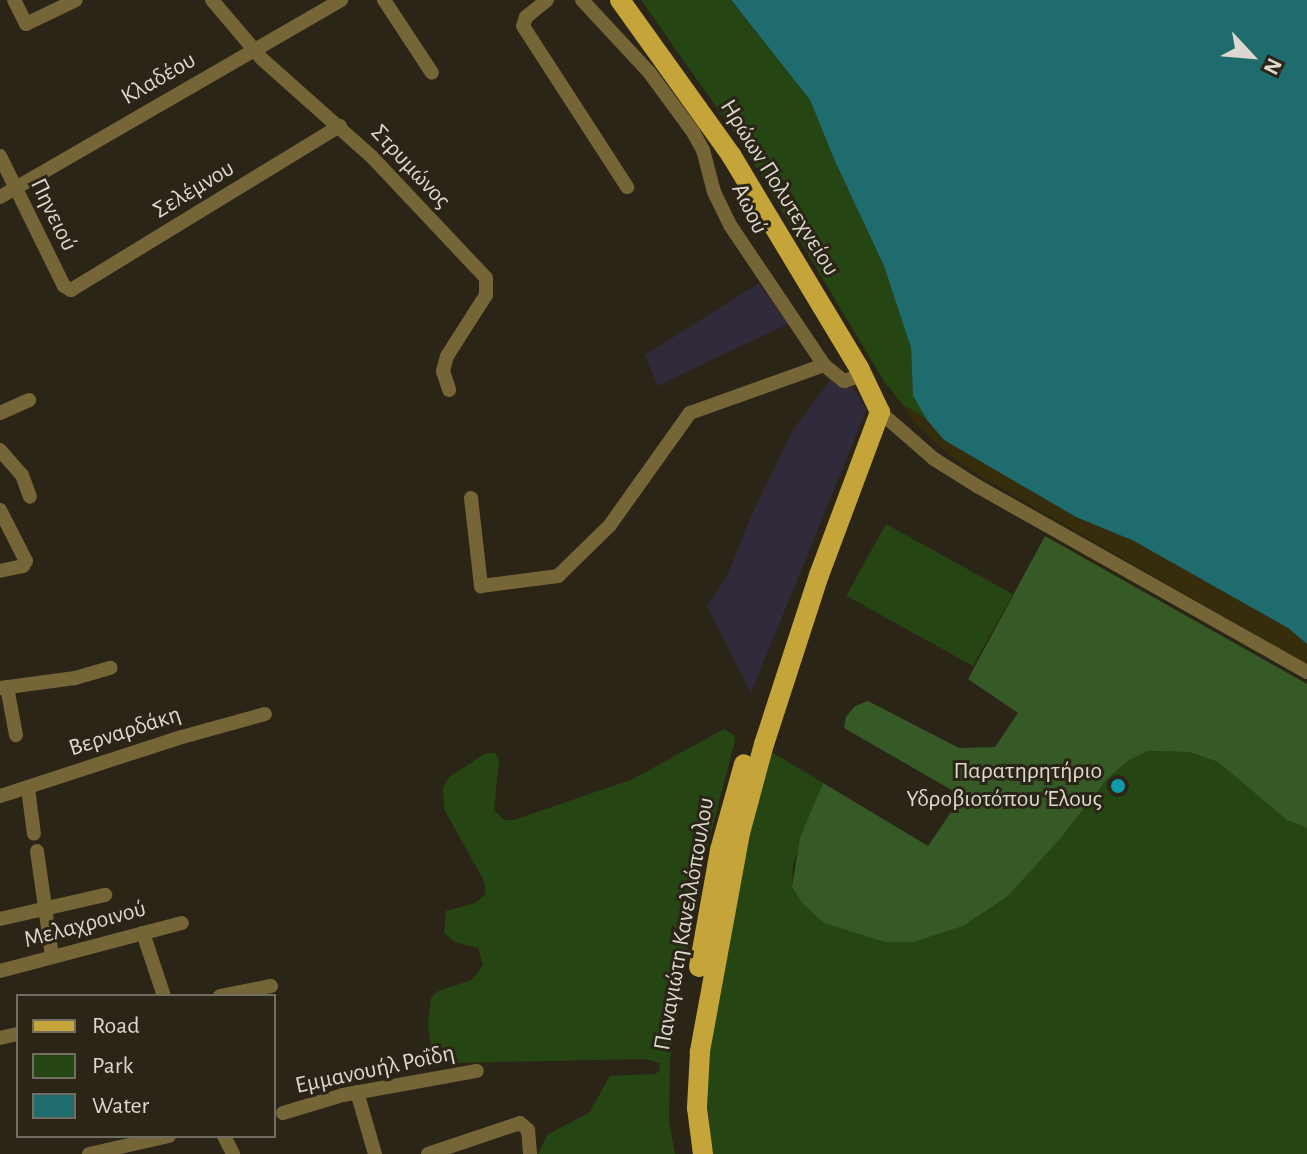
<!DOCTYPE html>
<html>
<head>
<meta charset="utf-8">
<style>
	body { margin:0 }
	#map { position:relative; width:1307px; height:1154px; overflow:hidden; background:#2b2517; font-family:"Alegreya Sans",sans-serif }
	div>[style] { position:absolute }
	.commercial>* { inset:0; background:#302a3a }
	.green>* { inset:0; background:#254613; transform-origin:0 0 }
	.forest>* { inset:0; background:#365a25 }
	.sand>* { inset:0; background:#352d0c }
	.water>* { inset:0; background:#1e6c6d }
	.street>* { height:14px; margin:-7px; padding:0 7px; transform-origin:7px; border-radius:7px; background:#756537 }
	.primary>* { height:20px; margin:-10px; padding:0 10px; transform-origin:10px; border-radius:10px; background:#c5a439 }
	.dots>* { width:22px; height:22px; translate:-50% -50%; box-sizing:border-box; border:4px solid #2b2517; border-radius:50% }
	span { translate:-50% -50%; white-space:nowrap; text-align:center; line-height:1.15; -webkit-text-stroke:6px #2b2517; paint-order:stroke }
	.street-label { font-size:24px; color:#dcd8cf }
	.poi-label { font-size:24px; color:#dcd8cf }
	.right { translate:-100% -50%; text-align:right }
	.legend { position:absolute; left:16px; top:994px; width:260px; height:144px; box-sizing:border-box; background:#2b2517; border:2px solid #726d61; margin:0; padding:10px 14px; list-style:none; font-size:24px; color:#dcd8cf }
	.legend li { display:flex; align-items:center; gap:16px; height:40px }
	.legend b { width:40px; border:2px solid #726d61 }
	.north { position:absolute; left:1211px; top:16px; width:80px; height:80px; -webkit-text-stroke:6px #2b2517; paint-order:stroke; rotate:116deg; font-size:22px; font-weight:700; line-height:32px; text-align:center; color:#dcd8cf }
	.north::after { content:''; display:block; margin:auto; width:28px; height:36px; background:#dcd8cf; clip-path:polygon(50% 0,100% 100%,50% 72%,0 100%) }
</style>
</head>
<body>
<div id="map">
	<div class="commercial">
		<i style="clip-path:polygon(759px 283px,788px 324px,657px 386px,645px 355px)"></i>
		<i style="clip-path:polygon(831px 379px,842px 389px,852px 387px,867px 409px,751px 693px,707px 606px,727px 576px,753px 512px,793px 430px)"></i>
	</div>
	<div class="green">
		<i style="clip-path:polygon(641px 0,730px 0,810px 100px,834px 159px,884px 266px,911px 348px,913px 396px,927px 420px,902px 404px,884px 381px,739px 139px)"></i>
		<i style="left:886px;top:524px;width:145px;height:82px;rotate:29deg"></i>
		<i style="clip-path:polygon(724px 729px,734px 735px,735px 741px,697px 886px,670px 1061px,669px 1122px,675px 1154px,538px 1154px,548px 1134px,589px 1113px,610px 1076px,654px 1074px,659px 1072px,660px 1063px,646px 1059px,449px 1063px,432px 1054px,428px 1024px,431px 998px,438px 991px,472px 980px,483px 965px,478px 948px,455px 942px,444px 933px,446px 911px,475px 903px,486px 894px,484px 881px,444px 809px,443px 787px,449px 777px,486px 753px,495px 753px,499px 760px,494px 810px,504px 820px,514px 820px,633px 779px)"></i>
		<i style="clip-path:polygon(767px 749px,823px 783px,793px 865px,792px 887px,802px 903px,914px 942px,963px 926px,1007px 897px,1060px 839px,1108px 778px,1129px 760px,1148px 751px,1190px 752px,1218px 762px,1287px 820px,1307px 828px,1307px 1154px,711px 1154px,706px 1074px,718px 987px)"></i>
	</div>
	<div class="forest">
		<i style="clip-path:polygon(1045px 536px,1307px 684px,1307px 828px,1287px 820px,1218px 762px,1190px 752px,1148px 751px,1129px 760px,1108px 778px,1060px 839px,1007px 897px,963px 926px,914px 942px,885px 942px,824px 923px,802px 903px,792px 887px,800px 838px,823px 783px,928px 846px,962px 796px,844px 728px,846px 717px,855px 706px,868px 701px,959px 748px,995px 747px,1018px 713px,968px 679px)"></i>
	</div>
	<div class="sand">
		<i style="clip-path:polygon(902px 404px,927px 420px,944px 440px,1076px 517px,1134px 541px,1288px 628px,1307px 644px,1307px 665px,984px 478px,952px 457px,913px 422px)"></i>
	</div>
	<div class="water">
		<i style="clip-path:polygon(731px 0,1307px 0,1307px 644px,1288px 628px,1134px 541px,1076px 517px,944px 440px,927px 420px,913px 396px,911px 348px,884px 266px,834px 159px,810px 100px)"></i>
	</div>
	<div class="street">
		<i style="left:14px;top:0;width:27px;rotate:63deg"></i>
		<i style="left:26px;top:24px;width:55px;rotate:-25.6deg"></i>
		<i style="left:212px;top:0;width:77px;rotate:49.7deg"></i>
		<i style="left:262px;top:59px;width:147px;rotate:41.7deg"></i>
		<i style="left:372px;top:157px;width:166px;rotate:46.7deg"></i>
		<i style="left:486px;top:278px;width:17px;rotate:90deg"></i>
		<i style="left:486px;top:295px;width:72px;rotate:122.6deg"></i>
		<i style="left:447px;top:356px;width:16px;rotate:105deg"></i>
		<i style="left:443px;top:371px;width:20px;rotate:72deg"></i>
		<i style="left:384px;top:0;width:87px;rotate:56.7deg"></i>
		<i style="left:547px;top:0;width:27px;rotate:141deg"></i>
		<i style="left:526px;top:17px;width:9px;rotate:108deg"></i>
		<i style="left:523px;top:26px;width:192px;rotate:57.1deg"></i>
		<i style="left:582px;top:0;width:98px;rotate:47.1deg"></i>
		<i style="left:649px;top:72px;width:74px;rotate:53.7deg"></i>
		<i style="left:693px;top:132px;width:21px;rotate:61deg"></i>
		<i style="left:703px;top:150px;width:43px;rotate:75.3deg"></i>
		<i style="left:714px;top:192px;width:37px;rotate:64deg"></i>
		<i style="left:730px;top:225px;width:169px;rotate:56.1deg"></i>
		<i style="left:824px;top:365px;width:26px;rotate:39deg"></i>
		<i style="left:844px;top:381px;width:20px;rotate:-18deg"></i>
		<i style="left:0;top:156px;width:145px;rotate:63.8deg"></i>
		<i style="left:64px;top:286px;width:8px;rotate:30deg"></i>
		<i style="left:71px;top:290px;width:315px;rotate:-31.4deg"></i>
		<i style="left:0;top:197px;width:394px;rotate:-30deg"></i>
		<i style="left:880px;top:412px;width:72px;rotate:41deg"></i>
		<i style="left:934px;top:459px;width:51px;rotate:32.1deg"></i>
		<i style="left:977px;top:486px;width:379px;rotate:29.4deg"></i>
		<i style="left:0;top:413px;width:32px;rotate:-24deg"></i>
		<i style="left:0;top:450px;width:33px;rotate:49deg"></i>
		<i style="left:22px;top:475px;width:23px;rotate:70deg"></i>
		<i style="left:471px;top:498px;width:89px;rotate:83.5deg"></i>
		<i style="left:481px;top:586px;width:78px;rotate:-7.4deg"></i>
		<i style="left:558px;top:576px;width:73px;rotate:-44.4deg"></i>
		<i style="left:610px;top:525px;width:138px;rotate:-54.5deg"></i>
		<i style="left:690px;top:413px;width:142px;rotate:-19.7deg"></i>
		<i style="left:0;top:510px;width:57px;rotate:63deg"></i>
		<i style="left:26px;top:561px;width:6px;rotate:121deg"></i>
		<i style="left:23px;top:566px;width:24px;rotate:168deg"></i>
		<i style="left:7px;top:687px;width:49px;rotate:79.4deg"></i>
		<i style="left:0;top:688px;width:76px;rotate:-7.6deg"></i>
		<i style="left:75px;top:678px;width:37px;rotate:-16deg"></i>
		<i style="left:28px;top:788px;width:46px;rotate:82.6deg"></i>
		<i style="left:0;top:796px;width:191px;rotate:-18deg"></i>
		<i style="left:182px;top:737px;width:86px;rotate:-15.5deg"></i>
		<i style="left:37px;top:851px;width:107px;rotate:81.9deg"></i>
		<i style="left:0;top:919px;width:108px;rotate:-12.9deg"></i>
		<i style="left:143px;top:933px;width:66px;rotate:71.6deg"></i>
		<i style="left:0;top:971px;width:188px;rotate:-14.8deg"></i>
		<i style="left:220px;top:996px;width:52px;rotate:-11.1deg"></i>
		<i style="left:0;top:1038px;width:18px;rotate:-13deg"></i>
		<i style="left:357px;top:1092px;width:65px;rotate:73.8deg"></i>
		<i style="left:283px;top:1113px;width:63px;rotate:-16.7deg"></i>
		<i style="left:343px;top:1095px;width:136px;rotate:-10.2deg"></i>
		<i style="left:224px;top:1136px;width:20px;rotate:63deg"></i>
		<i style="left:89px;top:1154px;width:82px;rotate:-12.7deg"></i>
		<i style="left:428px;top:1154px;width:97px;rotate:-18.6deg"></i>
		<i style="left:520px;top:1123px;width:11px;rotate:41deg"></i>
		<i style="left:528px;top:1130px;width:24px;rotate:85deg"></i>
	</div>
	<div class="primary">
		<i style="left:620px;top:0;width:191px;rotate:54.4deg"></i>
		<i style="left:731px;top:155px;width:249px;rotate:59deg"></i>
		<i style="left:859px;top:368px;width:49px;rotate:64.5deg"></i>
		<i style="left:880px;top:412px;width:174px;rotate:110.5deg"></i>
		<i style="left:819px;top:575px;width:178px;rotate:108deg"></i>
		<i style="left:764px;top:744px;width:92px;rotate:105.1deg"></i>
		<i style="left:740px;top:833px;width:223px;rotate:100.4deg"></i>
		<i style="left:700px;top:1052px;width:56px;rotate:93.1deg"></i>
		<i style="left:697px;top:1108px;width:46px;rotate:82.6deg"></i>
		<i style="left:699px;top:967px;width:119px;rotate:-79.8deg"></i>
		<i style="left:720px;top:850px;width:89px;rotate:-74.4deg"></i>
	</div>
	<div class="dots">
		<i style="left:1118px;top:786px;background:#0f9aa8"></i>
	</div>
	<div class="street-label">
		<span style="left:159px;top:79px;rotate:-30deg">Κλαδέου</span>
		<span style="left:410px;top:167px;rotate:47deg">Στρυμώνος</span>
		<span style="left:779px;top:188px;rotate:58deg">Ηρώων Πολυτεχνείου</span>
		<span style="left:194px;top:190px;rotate:-31deg">Σελέμνου</span>
		<span style="left:749px;top:209px;rotate:64deg">Αωού</span>
		<span style="left:53px;top:215px;rotate:64deg">Πηνειού</span>
		<span style="left:125px;top:732px;rotate:-18deg">Βερναρδάκη</span>
		<span style="left:685px;top:924px;rotate:-80deg">Παναγιώτη Κανελλόπουλου</span>
		<span style="left:85px;top:925px;rotate:-15deg">Μελαχροινού</span>
		<span style="left:375px;top:1070px;rotate:-12deg">Εμμανουήλ Ροΐδη</span>
	</div>
	<div class="poi-label">
		<span class="right" style="left:1102px;top:786px">Παρατηρητήριο<br>Υδροβιοτόπου Έλους</span>
	</div>
	<ul class="legend">
	<li><b style="height:10px;background:#c5a439"></b>Road</li>
	<li><b style="height:22px;background:#254613"></b>Park</li>
	<li><b style="height:22px;background:#1e6c6d"></b>Water</li>
	</ul>
	<div class="north">N</div>
</div>
</body>
</html>
